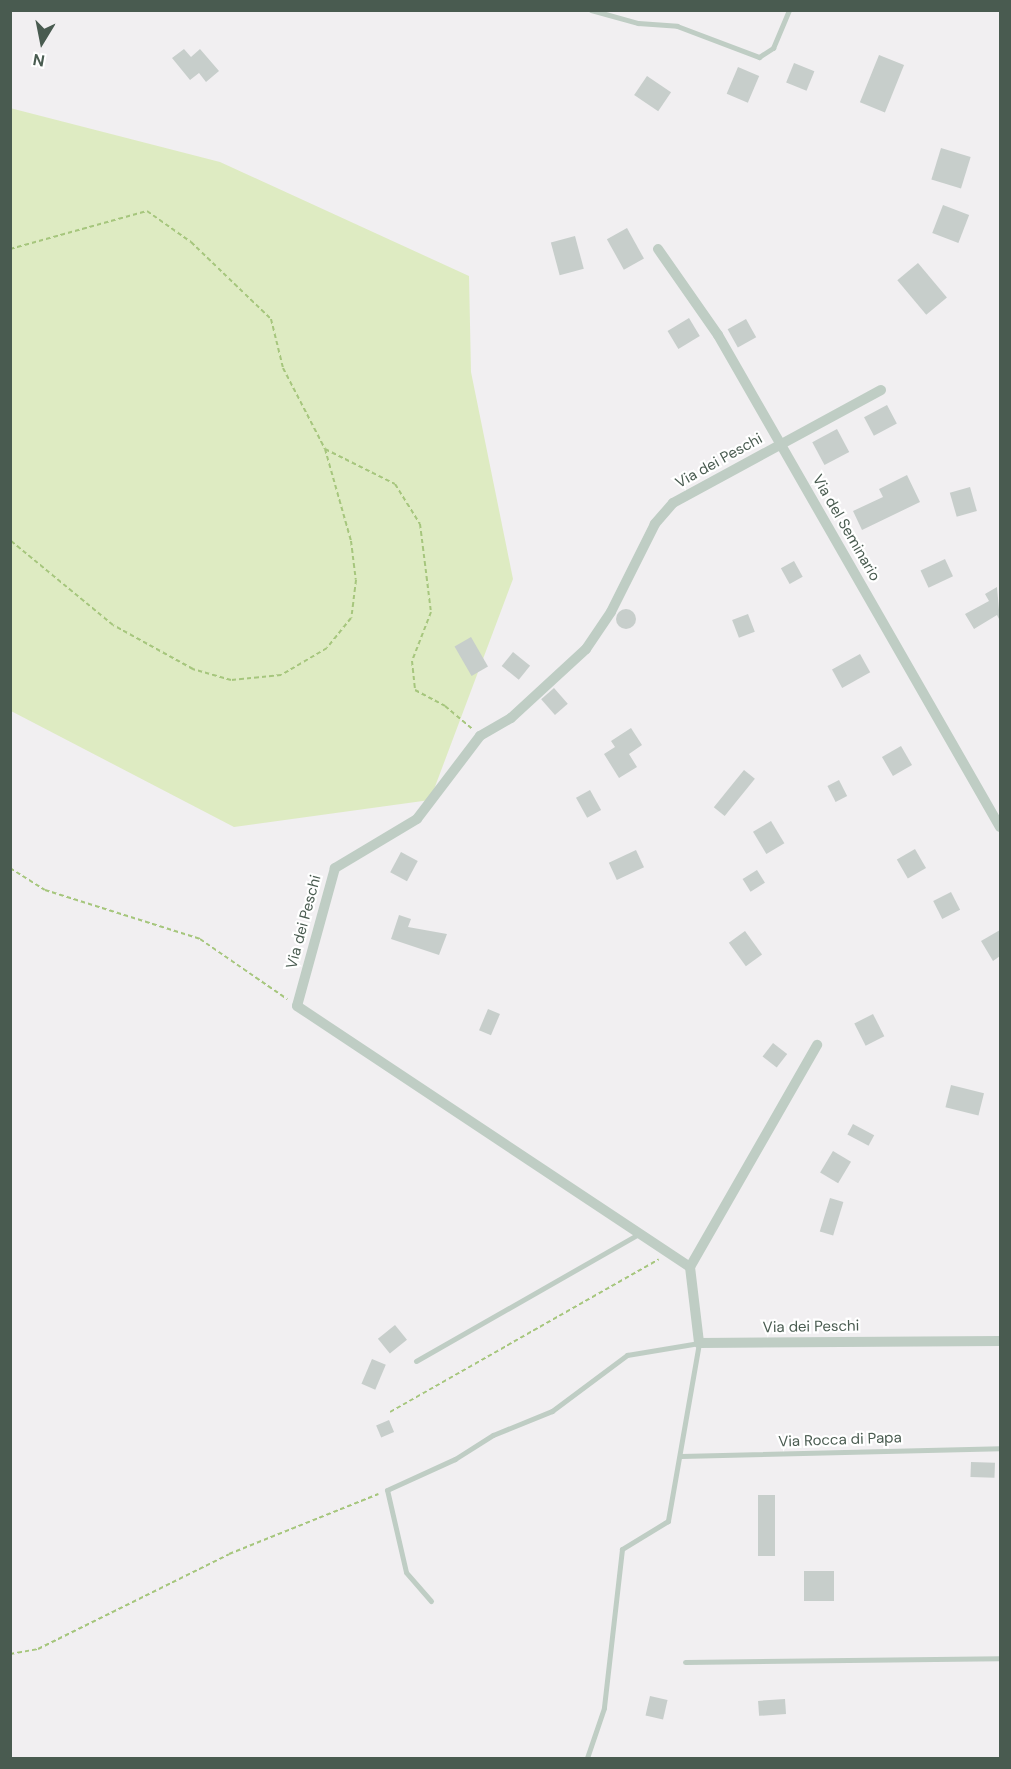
<!DOCTYPE html>
<html>
<head>
<meta charset="utf-8">
<style>
	body { margin:0 }
	#map { position:relative; width:1011px; height:1769px; overflow:hidden; background:#f1eff1; font-family:"DM Sans",sans-serif }
	div>[style] { position:absolute }
	.green>* { inset:0; background:#deebc2 }
	.building>* { inset:0; background:#c7cecb; transform-origin:0 0 }
	.round { border-radius:50% }
	.path>* { height:2px; margin-top:-1px; transform-origin:0; background:repeating-linear-gradient(90deg,#a6c67d 0 4.5px,transparent 0 7.5px) }
	.service>* { height:5px; margin:-2.5px; padding:0 2.5px; transform-origin:2.5px; border-radius:2.5px; background:#bfcdc4 }
	.minor>* { height:10px; margin:-5px; padding:0 5px; transform-origin:5px; border-radius:5px; background:#bfcdc4 }
	span { translate:-50% -50%; white-space:nowrap; text-align:center; line-height:1.15; -webkit-text-stroke:4.5px #fff; paint-order:stroke }
	.street-label { font-size:15px; color:#495b50 }
	.frame { position:absolute; inset:0; border:12px solid #495b50; pointer-events:none }
	.north { position:absolute; left:12px; top:12px; width:60px; height:60px; -webkit-text-stroke:4px #fff; paint-order:stroke; rotate:190deg; font-size:16px; font-weight:700; line-height:24px; text-align:center; color:#495b50 }
	.north::after { content:''; display:block; margin:auto; width:21px; height:27px; background:#495b50; clip-path:polygon(50% 0,100% 100%,50% 72%,0 100%) }
</style>
</head>
<body>
<div id="map">
	<div class="green">
		<i style="clip-path:polygon(10px 108px,220px 162px,469px 276px,471px 372px,513px 579px,430px 800px,234px 827px,11px 711px)"></i>
	</div>
	<div class="building">
		<i style="clip-path:polygon(184px 49px,191px 57px,200px 49px,219px 71px,206px 82px,199px 73px,190px 80px,172px 58px)"></i>
		<i style="left:879px;top:55px;width:27px;height:51px;rotate:22deg"></i>
		<i style="left:794px;top:63px;width:22px;height:21px;rotate:22deg"></i>
		<i style="left:738px;top:67px;width:23px;height:29px;rotate:23deg"></i>
		<i style="left:647px;top:76px;width:29px;height:23px;rotate:34deg"></i>
		<i style="left:941px;top:148px;width:31px;height:33px;rotate:17deg"></i>
		<i style="left:943px;top:205px;width:28px;height:30px;rotate:21deg"></i>
		<i style="left:627px;top:228px;width:35px;height:23px;rotate:61deg"></i>
		<i style="left:575px;top:236px;width:34px;height:25px;rotate:75deg"></i>
		<i style="left:918px;top:263px;width:45px;height:27px;rotate:50deg"></i>
		<i style="left:689px;top:318px;width:21px;height:25px;rotate:59deg"></i>
		<i style="left:746px;top:319px;width:21px;height:21px;rotate:61deg"></i>
		<i style="left:887px;top:405px;width:21px;height:26px;rotate:62deg"></i>
		<i style="left:837px;top:429px;width:26px;height:28px;rotate:62deg"></i>
		<i style="clip-path:polygon(907px 475px,920px 502px,862px 530px,853px 511px,883px 497px,879px 489px)"></i>
		<i style="left:970px;top:487px;width:25px;height:21px;rotate:74deg"></i>
		<i style="left:945px;top:559px;width:19px;height:27px;rotate:65deg"></i>
		<i style="left:794px;top:561px;width:18px;height:15px;rotate:61deg"></i>
		<i style="clip-path:polygon(997px 587px,1000px 621px,997px 615px,974px 629px,965px 614px,989px 601px,985px 594px)"></i>
		<i class="round" style="left:616px;top:609px;width:20px;height:20px"></i>
		<i style="left:748px;top:614px;width:19px;height:17px;rotate:69deg"></i>
		<i style="left:471px;top:637px;width:34px;height:19px;rotate:60deg"></i>
		<i style="left:513px;top:652px;width:22px;height:18px;rotate:39deg"></i>
		<i style="left:860px;top:654px;width:21px;height:32px;rotate:61deg"></i>
		<i style="left:554px;top:688px;width:21px;height:17px;rotate:49deg"></i>
		<i style="clip-path:polygon(631px 728px,642px 745px,629px 754px,637px 767px,619px 778px,604px 754px,615px 747px,611px 741px)"></i>
		<i style="left:901px;top:746px;width:22px;height:22px;rotate:60deg"></i>
		<i style="left:744px;top:770px;width:14px;height:48px;rotate:39deg"></i>
		<i style="left:839px;top:780px;width:18px;height:13px;rotate:63deg"></i>
		<i style="left:590px;top:790px;width:23px;height:16px;rotate:61deg"></i>
		<i style="left:771px;top:821px;width:26px;height:21px;rotate:59deg"></i>
		<i style="left:915px;top:849px;width:22px;height:21px;rotate:60deg"></i>
		<i style="left:636px;top:850px;width:19px;height:30px;rotate:65deg"></i>
		<i style="left:401px;top:852px;width:19px;height:23px;rotate:28deg"></i>
		<i style="left:757px;top:870px;width:15px;height:17px;rotate:58deg"></i>
		<i style="left:951px;top:892px;width:20px;height:20px;rotate:63deg"></i>
		<i style="clip-path:polygon(399px 915px,411px 919px,408px 927px,447px 934px,439px 955px,391px 939px)"></i>
		<i style="clip-path:polygon(1000px 930px,1000px 956px,993px 961px,981px 941px)"></i>
		<i style="left:745px;top:931px;width:29px;height:20px;rotate:54deg"></i>
		<i style="left:488px;top:1009px;width:13px;height:23px;rotate:23deg"></i>
		<i style="left:873px;top:1014px;width:25px;height:21px;rotate:63deg"></i>
		<i style="left:773px;top:1043px;width:18px;height:17px;rotate:38deg"></i>
		<i style="left:951px;top:1085px;width:34px;height:23px;rotate:14deg"></i>
		<i style="left:853px;top:1124px;width:24px;height:12px;rotate:28deg"></i>
		<i style="left:833px;top:1151px;width:21px;height:25px;rotate:31deg"></i>
		<i style="left:830px;top:1198px;width:14px;height:35px;rotate:17deg"></i>
		<i style="left:395px;top:1325px;width:19px;height:22px;rotate:51deg"></i>
		<i style="left:372px;top:1359px;width:15px;height:27px;rotate:23deg"></i>
		<i style="left:389px;top:1420px;width:13px;height:14px;rotate:67deg"></i>
		<i style="left:971px;top:1462px;width:24px;height:15px;rotate:2deg"></i>
		<i style="left:758px;top:1495px;width:17px;height:61px"></i>
		<i style="left:804px;top:1571px;width:30px;height:30px"></i>
		<i style="left:650px;top:1696px;width:18px;height:20px;rotate:13deg"></i>
		<i style="left:785px;top:1699px;width:15px;height:27px;rotate:86deg"></i>
	</div>
	<div class="path">
		<i style="left:10px;top:249px;width:142px;rotate:-15.5deg"></i>
		<i style="left:147px;top:211px;width:54px;rotate:35.2deg"></i>
		<i style="left:191px;top:242px;width:111px;rotate:43.9deg"></i>
		<i style="left:271px;top:319px;width:50px;rotate:76.2deg"></i>
		<i style="left:283px;top:368px;width:91px;rotate:62.6deg"></i>
		<i style="left:325px;top:449px;width:96px;rotate:74.2deg"></i>
		<i style="left:351px;top:541px;width:39px;rotate:83deg"></i>
		<i style="left:356px;top:580px;width:38px;rotate:97deg"></i>
		<i style="left:351px;top:618px;width:38px;rotate:129deg"></i>
		<i style="left:327px;top:648px;width:53px;rotate:149.6deg"></i>
		<i style="left:281px;top:675px;width:50px;rotate:174.3deg"></i>
		<i style="left:231px;top:680px;width:40px;rotate:-164deg"></i>
		<i style="left:193px;top:669px;width:91px;rotate:-151.2deg"></i>
		<i style="left:113px;top:625px;width:134px;rotate:-140.5deg"></i>
		<i style="left:325px;top:449px;width:78px;rotate:26.6deg"></i>
		<i style="left:395px;top:484px;width:47px;rotate:58deg"></i>
		<i style="left:420px;top:524px;width:89px;rotate:82.9deg"></i>
		<i style="left:431px;top:612px;width:53px;rotate:111.2deg"></i>
		<i style="left:412px;top:661px;width:29px;rotate:84deg"></i>
		<i style="left:415px;top:690px;width:34px;rotate:28deg"></i>
		<i style="left:445px;top:706px;width:35px;rotate:40deg"></i>
		<i style="left:10px;top:868px;width:41px;rotate:32.2deg"></i>
		<i style="left:45px;top:890px;width:163px;rotate:17.5deg"></i>
		<i style="left:200px;top:939px;width:106px;rotate:34.6deg"></i>
		<i style="left:390px;top:1412px;width:309px;rotate:-29.6deg"></i>
		<i style="left:10px;top:1654px;width:28px;rotate:-10deg"></i>
		<i style="left:38px;top:1649px;width:213px;rotate:-26.4deg"></i>
		<i style="left:229px;top:1554px;width:161px;rotate:-21.9deg"></i>
	</div>
	<div class="service">
		<i style="left:591px;top:10px;width:49px;rotate:15.5deg"></i>
		<i style="left:638px;top:23px;width:39px;rotate:4deg"></i>
		<i style="left:677px;top:26px;width:88px;rotate:20.7deg"></i>
		<i style="left:759px;top:57px;width:17px;rotate:-33deg"></i>
		<i style="left:773px;top:48px;width:41px;rotate:-67.2deg"></i>
		<i style="left:416px;top:1361px;width:257px;rotate:-29.7deg"></i>
		<i style="left:681px;top:1456px;width:319px;rotate:-1.4deg"></i>
		<i style="left:431px;top:1601px;width:38px;rotate:-131deg"></i>
		<i style="left:406px;top:1572px;width:84px;rotate:-103deg"></i>
		<i style="left:387px;top:1490px;width:75px;rotate:-24.5deg"></i>
		<i style="left:455px;top:1459px;width:45px;rotate:-32.3deg"></i>
		<i style="left:493px;top:1435px;width:64px;rotate:-22.1deg"></i>
		<i style="left:552px;top:1411px;width:94px;rotate:-36.7deg"></i>
		<i style="left:627px;top:1355px;width:73px;rotate:-9.5deg"></i>
		<i style="left:699px;top:1343px;width:181px;rotate:99.9deg"></i>
		<i style="left:668px;top:1521px;width:54px;rotate:148.7deg"></i>
		<i style="left:622px;top:1549px;width:160px;rotate:96.5deg"></i>
		<i style="left:604px;top:1708px;width:53px;rotate:108.8deg"></i>
		<i style="left:685px;top:1662px;width:315px;rotate:-0.7deg"></i>
	</div>
	<div class="minor">
		<i style="left:658px;top:249px;width:105px;rotate:55.1deg"></i>
		<i style="left:718px;top:335px;width:567px;rotate:60.18deg"></i>
		<i style="left:881px;top:390px;width:237px;rotate:151.5deg"></i>
		<i style="left:673px;top:503px;width:28px;rotate:131deg"></i>
		<i style="left:655px;top:524px;width:98px;rotate:116.6deg"></i>
		<i style="left:611px;top:612px;width:45px;rotate:124deg"></i>
		<i style="left:586px;top:649px;width:102px;rotate:137.4deg"></i>
		<i style="left:511px;top:718px;width:36px;rotate:150deg"></i>
		<i style="left:480px;top:736px;width:104px;rotate:127.2deg"></i>
		<i style="left:417px;top:819px;width:96px;rotate:149.1deg"></i>
		<i style="left:335px;top:868px;width:143px;rotate:105.4deg"></i>
		<i style="left:297px;top:1006px;width:472px;rotate:33.6deg"></i>
		<i style="left:690px;top:1267px;width:77px;rotate:83.2deg"></i>
		<i style="left:699px;top:1343px;width:301px;rotate:-0.4deg"></i>
		<i style="left:690px;top:1267px;width:256px;rotate:-60.2deg"></i>
	</div>
	<div class="street-label">
		<span style="left:719px;top:461px;rotate:-29deg">Via dei Peschi</span>
		<span style="left:846px;top:528px;rotate:60deg">Via del Seminario</span>
		<span style="left:304px;top:922px;rotate:-75deg">Via dei Peschi</span>
		<span style="left:811px;top:1327px;rotate:-1deg">Via dei Peschi</span>
		<span style="left:840px;top:1440px;rotate:-2deg">Via Rocca di Papa</span>
	</div>
	<div class="frame"></div>
	<div class="north">N</div>
</div>
</body>
</html>
